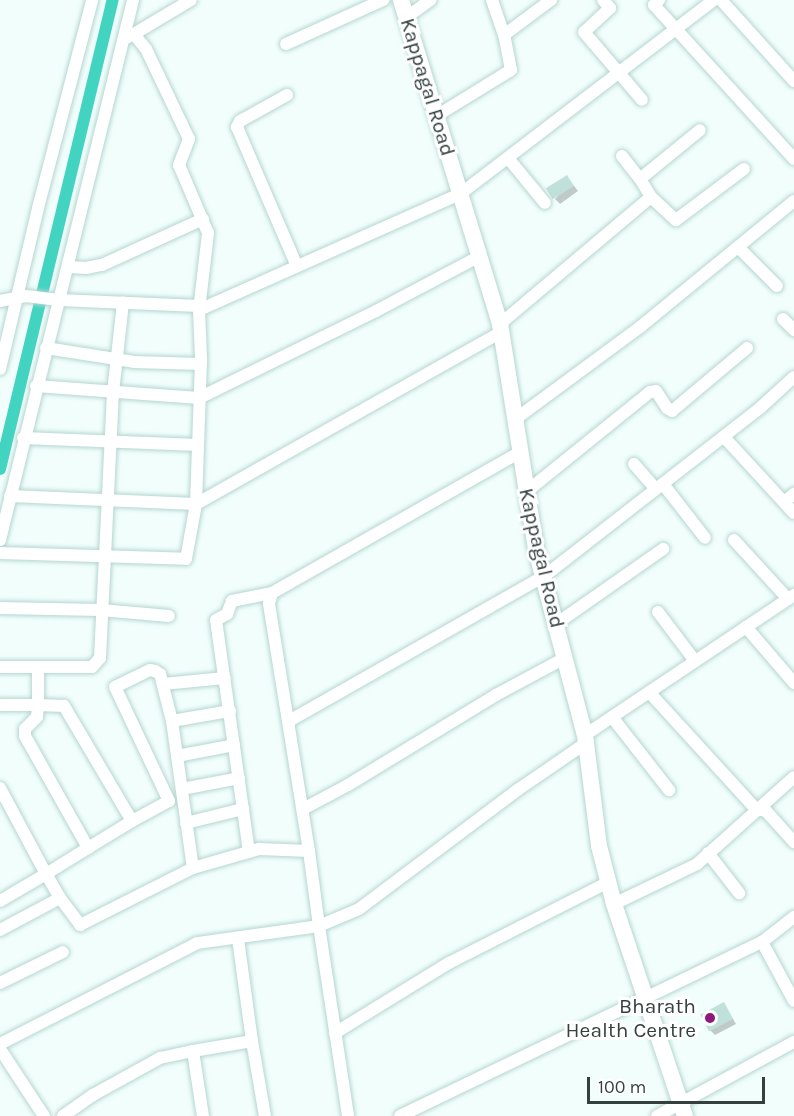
<!DOCTYPE html>
<html>
<head>
<meta charset="utf-8">
<style>
	body { margin:0 }
	#map { position:relative; width:794px; height:1116px; overflow:hidden; background:#f1fefc; font-family:Karla,sans-serif }
	div>[style] { position:absolute }
	.shadow>* { inset:0; background:#0003 }
	.canal>* { height:12px; margin:-6px; padding:0 6px; transform-origin:6px; border-radius:6px; background:#43d4c1 }
	.building>* { inset:0; background:#c0e1da; transform-origin:0 0 }
	.roads { filter:drop-shadow(0 0 2px #b5d6d0) drop-shadow(0 0 2px #b5d6d0) }
	.minor>* { height:12px; margin:-6px; padding:0 6px; transform-origin:6px; border-radius:6px; background:#fff }
	.secondary>* { height:16px; margin:-8px; padding:0 8px; transform-origin:8px; border-radius:8px; background:#fff }
	.dots>* { width:16px; height:16px; translate:-50% -50%; box-sizing:border-box; border:3px solid #fff; border-radius:50% }
	span { translate:-50% -50%; white-space:nowrap; text-align:center; line-height:1.15; -webkit-text-stroke:6px #fff; paint-order:stroke }
	.street-label { font-size:21px; color:#33403e }
	.poi-label { font-size:21px; color:#33403e }
	.right { translate:-100% -50%; text-align:right }
	.scale { position:absolute; left:587px; top:1077px; width:178px; height:27px; box-sizing:border-box; border:3px solid #33403e; border-top:0; padding-left:8px; font-size:18px; line-height:21px; white-space:nowrap; color:#33403e; -webkit-text-stroke:4px #fff; paint-order:stroke }
</style>
</head>
<body>
<div id="map">
	<div class="shadow">
		<i style="clip-path:polygon(571px 182px,578px 191px,560px 204px,555px 199px)"></i>
		<i style="clip-path:polygon(724px 1004px,736px 1024px,715px 1035px,710px 1030px)"></i>
	</div>
	<div class="canal">
		<i style="left:0;top:469px;width:482px;rotate:-76.5deg"></i>
	</div>
	<div class="building">
		<i style="left:567px;top:175px;width:13px;height:25px;rotate:58deg"></i>
		<i style="left:724px;top:1002px;width:19px;height:27px;rotate:62deg"></i>
	</div>
	<div class="roads">
		<div class="minor">
			<i style="left:603px;top:0;width:11px;rotate:49deg"></i>
			<i style="left:610px;top:8px;width:35px;rotate:137deg"></i>
			<i style="left:584px;top:32px;width:89px;rotate:49.5deg"></i>
			<i style="left:659px;top:0;width:7px;rotate:135deg"></i>
			<i style="left:654px;top:5px;width:208px;rotate:47.7deg"></i>
			<i style="left:721px;top:0;width:109px;rotate:48deg"></i>
			<i style="left:407px;top:17px;width:29px;rotate:-36deg"></i>
			<i style="left:134px;top:34px;width:66px;rotate:-30.8deg"></i>
			<i style="left:504px;top:35px;width:59px;rotate:-36.7deg"></i>
			<i style="left:286px;top:44px;width:107px;rotate:-24.4deg"></i>
			<i style="left:287px;top:95px;width:54px;rotate:151deg"></i>
			<i style="left:240px;top:121px;width:7px;rotate:117deg"></i>
			<i style="left:237px;top:127px;width:151px;rotate:66.7deg"></i>
			<i style="left:438px;top:115px;width:86px;rotate:-31.7deg"></i>
			<i style="left:511px;top:70px;width:36px;rotate:-101deg"></i>
			<i style="left:504px;top:35px;width:37px;rotate:-109deg"></i>
			<i style="left:622px;top:156px;width:29px;rotate:52deg"></i>
			<i style="left:508px;top:158px;width:58px;rotate:50.6deg"></i>
			<i style="left:651px;top:197px;width:21px;rotate:-121deg"></i>
			<i style="left:640px;top:179px;width:77px;rotate:-39.2deg"></i>
			<i style="left:738px;top:247px;width:55px;rotate:45deg"></i>
			<i style="left:69px;top:267px;width:17px;rotate:3deg"></i>
			<i style="left:86px;top:268px;width:16px;rotate:-11deg"></i>
			<i style="left:102px;top:265px;width:111px;rotate:-24.5deg"></i>
			<i style="left:0;top:301px;width:26px;rotate:-11deg"></i>
			<i style="left:26px;top:296px;width:33px;rotate:7deg"></i>
			<i style="left:59px;top:300px;width:140px;rotate:2.5deg"></i>
			<i style="left:199px;top:310px;width:286px;rotate:-24deg"></i>
			<i style="left:460px;top:194px;width:320px;rotate:-37.4deg"></i>
			<i style="left:783px;top:319px;width:16px;rotate:45deg"></i>
			<i style="left:500px;top:324px;width:197px;rotate:-40.1deg"></i>
			<i style="left:651px;top:197px;width:34px;rotate:43deg"></i>
			<i style="left:676px;top:220px;width:85px;rotate:-36.9deg"></i>
			<i style="left:46px;top:348px;width:89px;rotate:9deg"></i>
			<i style="left:134px;top:362px;width:67px;rotate:1.7deg"></i>
			<i style="left:0;top:369px;width:165px;rotate:-76.7deg"></i>
			<i style="left:38px;top:208px;width:215px;rotate:-75.4deg"></i>
			<i style="left:36px;top:386px;width:163px;rotate:4.2deg"></i>
			<i style="left:199px;top:398px;width:197px;rotate:-26.2deg"></i>
			<i style="left:376px;top:311px;width:115px;rotate:-27.9deg"></i>
			<i style="left:514px;top:420px;width:157px;rotate:-36.4deg"></i>
			<i style="left:640px;top:327px;width:199px;rotate:-39.3deg"></i>
			<i style="left:724px;top:437px;width:103px;rotate:47.4deg"></i>
			<i style="left:23px;top:438px;width:175px;rotate:2.3deg"></i>
			<i style="left:634px;top:464px;width:33px;rotate:49deg"></i>
			<i style="left:663px;top:484px;width:68px;rotate:52.1deg"></i>
			<i style="left:526px;top:492px;width:159px;rotate:-38.9deg"></i>
			<i style="left:650px;top:392px;width:6px;rotate:-9deg"></i>
			<i style="left:656px;top:391px;width:20px;rotate:57deg"></i>
			<i style="left:667px;top:408px;width:6px;rotate:31deg"></i>
			<i style="left:672px;top:411px;width:98px;rotate:-40deg"></i>
			<i style="left:10px;top:496px;width:186px;rotate:2.5deg"></i>
			<i style="left:196px;top:504px;width:350px;rotate:-29.4deg"></i>
			<i style="left:784px;top:502px;width:13px;rotate:-39deg"></i>
			<i style="left:0;top:540px;width:556px;rotate:-76.16deg"></i>
			<i style="left:734px;top:540px;width:80px;rotate:47.5deg"></i>
			<i style="left:0;top:553px;width:186px;rotate:1.8deg"></i>
			<i style="left:186px;top:559px;width:56px;rotate:-79.7deg"></i>
			<i style="left:196px;top:504px;width:146px;rotate:-88deg"></i>
			<i style="left:201px;top:358px;width:48px;rotate:-92.4deg"></i>
			<i style="left:199px;top:310px;width:78px;rotate:-83.3deg"></i>
			<i style="left:208px;top:233px;width:74px;rotate:-113.1deg"></i>
			<i style="left:179px;top:165px;width:28px;rotate:-69deg"></i>
			<i style="left:189px;top:139px;width:100px;rotate:-115.5deg"></i>
			<i style="left:146px;top:49px;width:19px;rotate:-129deg"></i>
			<i style="left:134px;top:34px;width:11px;rotate:153deg"></i>
			<i style="left:0;top:608px;width:101px;rotate:1.1deg"></i>
			<i style="left:101px;top:610px;width:68px;rotate:5deg"></i>
			<i style="left:658px;top:612px;width:61px;rotate:52.9deg"></i>
			<i style="left:556px;top:624px;width:131px;rotate:-35deg"></i>
			<i style="left:746px;top:627px;width:74px;rotate:49.4deg"></i>
			<i style="left:0;top:667px;width:92px"></i>
			<i style="left:92px;top:667px;width:12px;rotate:-48deg"></i>
			<i style="left:100px;top:658px;width:266px;rotate:-87.2deg"></i>
			<i style="left:113px;top:392px;width:90px;rotate:-83.6deg"></i>
			<i style="left:163px;top:684px;width:62px;rotate:-5.5deg"></i>
			<i style="left:649px;top:692px;width:159px;rotate:47.6deg"></i>
			<i style="left:756px;top:809px;width:10px;rotate:11deg"></i>
			<i style="left:766px;top:811px;width:42px;rotate:47.9deg"></i>
			<i style="left:0;top:705px;width:38px"></i>
			<i style="left:38px;top:705px;width:36px;rotate:-90deg"></i>
			<i style="left:612px;top:717px;width:93px;rotate:52deg"></i>
			<i style="left:172px;top:721px;width:59px;rotate:-9.8deg"></i>
			<i style="left:289px;top:721px;width:292px;rotate:-29.6deg"></i>
			<i style="left:543px;top:577px;width:275px;rotate:-37.9deg"></i>
			<i style="left:760px;top:408px;width:46px;rotate:-42.4deg"></i>
			<i style="left:585px;top:735px;width:252px;rotate:-33.8deg"></i>
			<i style="left:177px;top:756px;width:58px;rotate:-10.9deg"></i>
			<i style="left:0;top:788px;width:98px;rotate:61.9deg"></i>
			<i style="left:46px;top:874px;width:53px;rotate:149.6deg"></i>
			<i style="left:182px;top:789px;width:58px;rotate:-10.9deg"></i>
			<i style="left:303px;top:809px;width:51px;rotate:-28.1deg"></i>
			<i style="left:348px;top:785px;width:173px;rotate:-31.3deg"></i>
			<i style="left:496px;top:695px;width:78px;rotate:-28.2deg"></i>
			<i style="left:132px;top:821px;width:42px;rotate:-28.4deg"></i>
			<i style="left:169px;top:801px;width:126px;rotate:-115.3deg"></i>
			<i style="left:115px;top:687px;width:39px;rotate:-26deg"></i>
			<i style="left:150px;top:670px;width:5px;rotate:11deg"></i>
			<i style="left:155px;top:671px;width:6px;rotate:31deg"></i>
			<i style="left:160px;top:674px;width:49px;rotate:75.7deg"></i>
			<i style="left:172px;top:721px;width:148px;rotate:81.9deg"></i>
			<i style="left:186px;top:823px;width:59px;rotate:-13.8deg"></i>
			<i style="left:309px;top:851px;width:251px;rotate:-99.2deg"></i>
			<i style="left:269px;top:603px;width:10px;rotate:-73deg"></i>
			<i style="left:272px;top:593px;width:285px;rotate:-29.6deg"></i>
			<i style="left:249px;top:852px;width:234px;rotate:-98.1deg"></i>
			<i style="left:216px;top:620px;width:13px;rotate:-29deg"></i>
			<i style="left:227px;top:614px;width:14px;rotate:-69deg"></i>
			<i style="left:232px;top:601px;width:41px;rotate:-11.3deg"></i>
			<i style="left:708px;top:853px;width:51px;rotate:52.2deg"></i>
			<i style="left:60px;top:898px;width:28px;rotate:-120deg"></i>
			<i style="left:46px;top:874px;width:49px;rotate:-31.8deg"></i>
			<i style="left:88px;top:848px;width:52px;rotate:-31.5deg"></i>
			<i style="left:132px;top:821px;width:134px;rotate:-120.6deg"></i>
			<i style="left:64px;top:706px;width:26px;rotate:-178deg"></i>
			<i style="left:38px;top:705px;width:12px;rotate:95deg"></i>
			<i style="left:37px;top:717px;width:17px;rotate:135deg"></i>
			<i style="left:25px;top:729px;width:7px;rotate:90deg"></i>
			<i style="left:25px;top:736px;width:129px;rotate:60.6deg"></i>
			<i style="left:614px;top:904px;width:92px;rotate:-25.7deg"></i>
			<i style="left:697px;top:864px;width:130px;rotate:-41.9deg"></i>
			<i style="left:0;top:930px;width:68px;rotate:-28.1deg"></i>
			<i style="left:60px;top:898px;width:34px;rotate:53deg"></i>
			<i style="left:80px;top:925px;width:127px;rotate:-26.8deg"></i>
			<i style="left:193px;top:868px;width:69px;rotate:-16.1deg"></i>
			<i style="left:259px;top:849px;width:50px;rotate:2.3deg"></i>
			<i style="left:309px;top:851px;width:76px;rotate:82.4deg"></i>
			<i style="left:319px;top:926px;width:43px;rotate:-23deg"></i>
			<i style="left:359px;top:909px;width:200px;rotate:-36.9deg"></i>
			<i style="left:519px;top:789px;width:81px;rotate:-34.5deg"></i>
			<i style="left:762px;top:942px;width:67px;rotate:61.5deg"></i>
			<i style="left:0;top:983px;width:70px;rotate:-26.2deg"></i>
			<i style="left:335px;top:1033px;width:134px;rotate:-31.6deg"></i>
			<i style="left:449px;top:963px;width:179px;rotate:-26.9deg"></i>
			<i style="left:252px;top:1041px;width:76px;rotate:80.2deg"></i>
			<i style="left:0;top:1044px;width:221px;rotate:-27.1deg"></i>
			<i style="left:197px;top:943px;width:123px;rotate:-7.9deg"></i>
			<i style="left:319px;top:926px;width:192px;rotate:81.3deg"></i>
			<i style="left:0;top:1049px;width:80px;rotate:56.7deg"></i>
			<i style="left:193px;top:1051px;width:60px;rotate:-9.6deg"></i>
			<i style="left:252px;top:1041px;width:103px;rotate:-97.8deg"></i>
			<i style="left:63px;top:1116px;width:37px;rotate:-35deg"></i>
			<i style="left:93px;top:1095px;width:77px;rotate:-28.9deg"></i>
			<i style="left:160px;top:1058px;width:34px;rotate:-12deg"></i>
			<i style="left:193px;top:1051px;width:66px;rotate:81.3deg"></i>
			<i style="left:400px;top:1116px;width:402px;rotate:-25.7deg"></i>
			<i style="left:762px;top:942px;width:41px;rotate:-38deg"></i>
			<i style="left:657px;top:1116px;width:156px;rotate:-28.4deg"></i>
		</div>
		<div class="secondary">
			<i style="left:401px;top:0;width:339px;rotate:73deg"></i>
			<i style="left:500px;top:324px;width:229px;rotate:80.9deg"></i>
			<i style="left:536px;top:550px;width:191px;rotate:75.2deg"></i>
			<i style="left:585px;top:735px;width:112px;rotate:82.8deg"></i>
			<i style="left:599px;top:846px;width:60px;rotate:75.5deg"></i>
			<i style="left:614px;top:904px;width:224px;rotate:71.5deg"></i>
		</div>
	</div>
	<div class="dots">
		<i style="left:710px;top:1018px;background:#8d1a7b"></i>
	</div>
	<div class="street-label">
		<span style="left:428px;top:87px;rotate:73deg">Kappagal Road</span>
		<span style="left:542px;top:558px;rotate:77deg">Kappagal Road</span>
	</div>
	<div class="poi-label">
		<span class="right" style="left:696px;top:1018px">Bharath<br>Health Centre</span>
	</div>
	<div class="scale">100 m</div>
</div>
</body>
</html>
